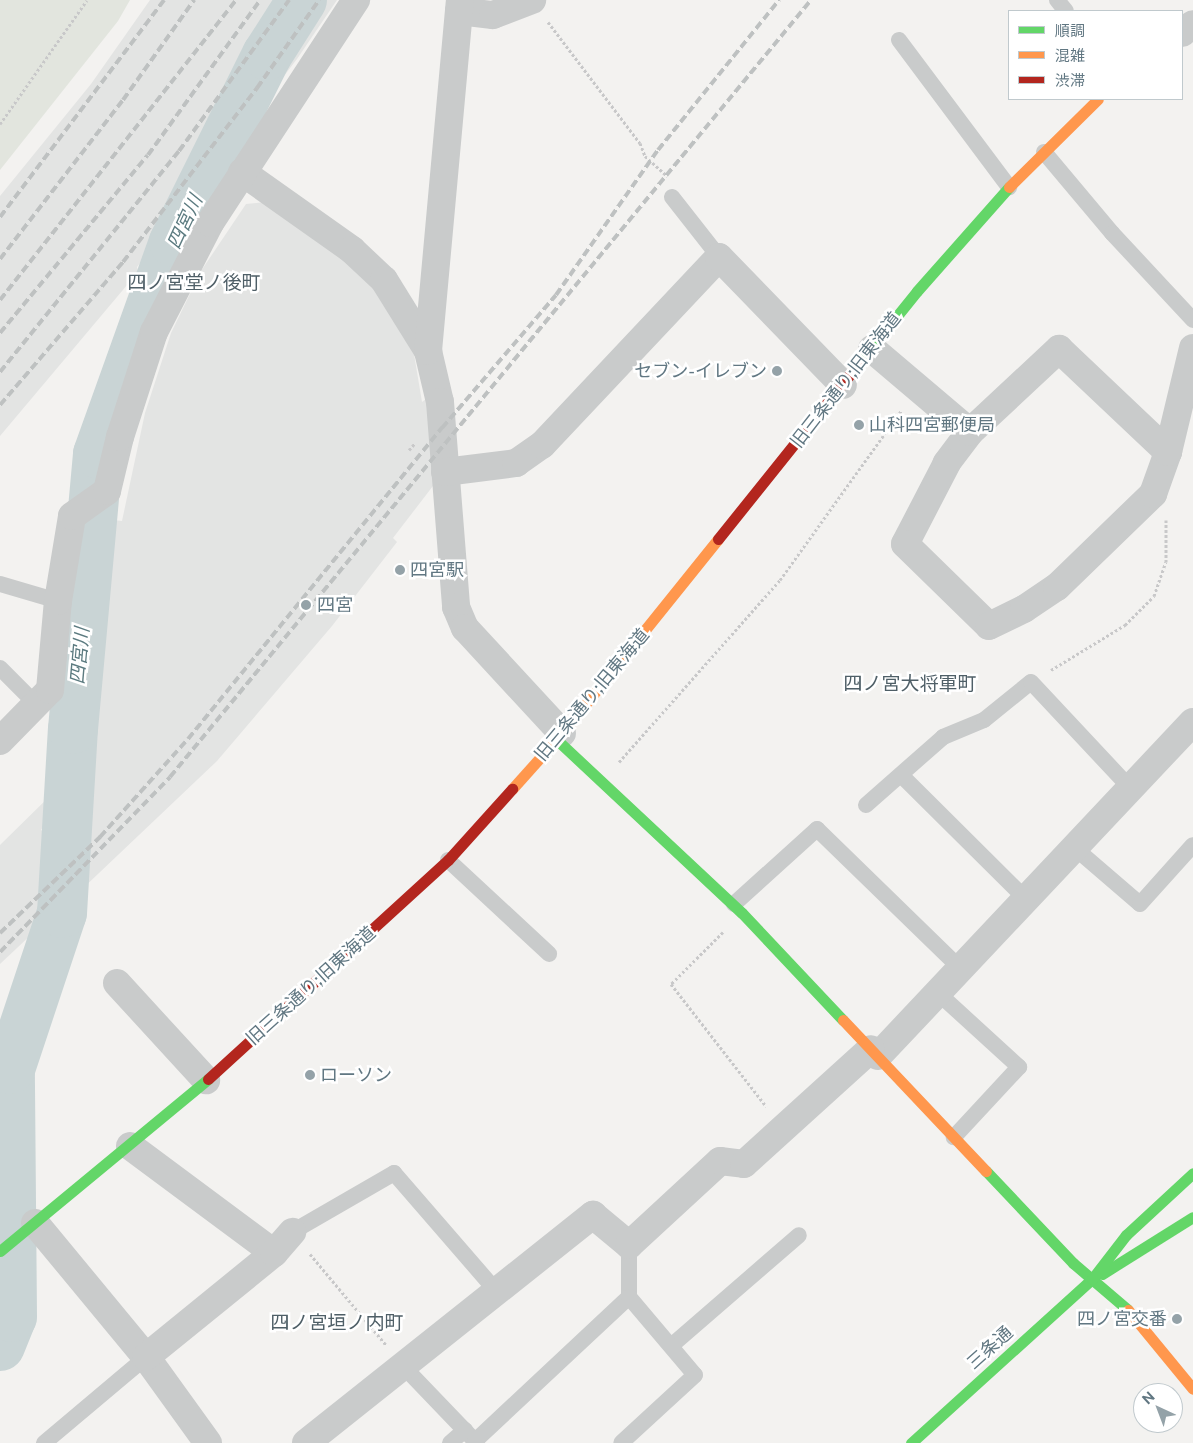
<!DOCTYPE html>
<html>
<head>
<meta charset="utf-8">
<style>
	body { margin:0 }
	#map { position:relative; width:1193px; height:1443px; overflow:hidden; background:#f3f2f0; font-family:"Public Sans","Noto Sans JP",sans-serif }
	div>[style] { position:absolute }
	.built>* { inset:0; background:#e3e4e3 }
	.green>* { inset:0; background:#e2e5de }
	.river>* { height:50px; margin:-25px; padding:0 25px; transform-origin:25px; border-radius:25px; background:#c9d4d5 }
	.path>* { height:3px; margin-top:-1.5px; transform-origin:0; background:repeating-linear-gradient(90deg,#c8c8c9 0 2.5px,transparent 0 5px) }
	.lane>* { height:16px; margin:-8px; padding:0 8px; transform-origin:8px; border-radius:8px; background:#c9cbcb }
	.street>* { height:28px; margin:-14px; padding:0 14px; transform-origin:14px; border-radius:14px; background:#c9cbcb }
	.fast>* { height:11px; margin:-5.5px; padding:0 5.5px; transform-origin:5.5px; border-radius:5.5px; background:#63d668 }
	.slow>* { height:11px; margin:-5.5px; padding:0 5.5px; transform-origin:5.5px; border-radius:5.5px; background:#ff974d }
	.jam>* { height:11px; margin:-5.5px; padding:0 5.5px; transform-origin:5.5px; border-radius:5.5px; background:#b3261e }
	.rail>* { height:4px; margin-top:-2px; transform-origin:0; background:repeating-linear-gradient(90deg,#bec1c1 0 8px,transparent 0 12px) }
	.dots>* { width:14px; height:14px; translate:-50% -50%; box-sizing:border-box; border:2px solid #fff; border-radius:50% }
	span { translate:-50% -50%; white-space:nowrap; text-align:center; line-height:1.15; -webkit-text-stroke:5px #fff; paint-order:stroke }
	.poi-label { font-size:18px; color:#617782 }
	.right { translate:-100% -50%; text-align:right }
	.left { translate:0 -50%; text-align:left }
	.street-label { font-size:18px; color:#617782 }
	.water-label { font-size:19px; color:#5c7b80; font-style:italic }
	.neighbourhood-label { font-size:19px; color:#4f5f67 }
	.legend { position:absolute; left:1008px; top:10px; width:175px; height:90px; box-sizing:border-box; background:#fff; border:1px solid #c0c9cd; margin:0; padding:6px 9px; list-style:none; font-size:15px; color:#617782 }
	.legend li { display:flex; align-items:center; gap:10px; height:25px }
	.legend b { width:25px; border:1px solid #c0c9cd }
	.north { position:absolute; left:1133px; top:1383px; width:50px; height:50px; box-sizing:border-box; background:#fff; border:1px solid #c0c9cd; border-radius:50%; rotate:317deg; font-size:14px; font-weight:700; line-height:20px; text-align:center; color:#617782 }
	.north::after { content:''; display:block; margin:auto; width:18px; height:22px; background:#94a2a8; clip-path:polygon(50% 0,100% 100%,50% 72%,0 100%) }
</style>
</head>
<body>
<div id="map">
	<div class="built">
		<i style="clip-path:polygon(150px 0,337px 0,297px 59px,137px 267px,138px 272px,0 436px,0 196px,91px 84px)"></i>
		<i style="clip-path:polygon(265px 202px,375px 280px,413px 348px,422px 402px,430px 396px,436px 482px,393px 538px,397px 542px,332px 626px,217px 761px,79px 892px,78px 834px,90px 747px,104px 519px,122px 521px,145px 413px,171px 333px,201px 271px,246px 204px)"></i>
		<i style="clip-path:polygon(55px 791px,62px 796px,41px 830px,57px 841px,51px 916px,0 964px,0 845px)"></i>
	</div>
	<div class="green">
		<i style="clip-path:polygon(0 0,130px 0,118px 21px,0 170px)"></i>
	</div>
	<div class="river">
		<i style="left:0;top:1346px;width:31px;rotate:-68deg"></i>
		<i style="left:12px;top:1317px;width:248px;rotate:-90.5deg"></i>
		<i style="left:10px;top:1069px;width:164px;rotate:-71.6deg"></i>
		<i style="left:62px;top:913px;width:184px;rotate:-86.6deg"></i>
		<i style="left:73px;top:729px;width:276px;rotate:-84.8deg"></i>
		<i style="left:98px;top:454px;width:225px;rotate:-70.3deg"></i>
		<i style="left:174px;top:242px;width:209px;rotate:-63.6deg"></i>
		<i style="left:267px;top:55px;width:65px;rotate:-57.5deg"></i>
	</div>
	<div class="path">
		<i style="left:548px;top:22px;width:152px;rotate:52.8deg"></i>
		<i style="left:640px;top:143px;width:14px;rotate:69deg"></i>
		<i style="left:645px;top:156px;width:30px;rotate:42deg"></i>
		<i style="left:0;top:124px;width:151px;rotate:-54.9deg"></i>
		<i style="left:409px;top:450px;width:9px;rotate:-49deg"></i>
		<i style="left:1051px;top:670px;width:87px;rotate:-31.3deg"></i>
		<i style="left:1125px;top:625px;width:41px;rotate:-45deg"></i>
		<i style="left:1154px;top:596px;width:36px;rotate:-71deg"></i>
		<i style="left:1166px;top:562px;width:42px;rotate:-90deg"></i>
		<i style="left:619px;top:762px;width:243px;rotate:-48.5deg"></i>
		<i style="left:780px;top:580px;width:208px;rotate:-54.4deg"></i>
		<i style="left:723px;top:932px;width:74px;rotate:135deg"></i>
		<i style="left:671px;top:984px;width:155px;rotate:52.1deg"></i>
		<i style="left:310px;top:1254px;width:119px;rotate:50.1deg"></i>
	</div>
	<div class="lane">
		<i style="left:1057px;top:0;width:14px;rotate:51deg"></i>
		<i style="left:899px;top:40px;width:184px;rotate:53.2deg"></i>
		<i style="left:1044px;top:152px;width:106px;rotate:50deg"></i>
		<i style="left:1112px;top:233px;width:119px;rotate:47deg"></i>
		<i style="left:672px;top:197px;width:76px;rotate:51.9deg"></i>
		<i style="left:0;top:584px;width:60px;rotate:16.3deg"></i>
		<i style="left:0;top:668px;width:51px;rotate:45deg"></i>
		<i style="left:901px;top:775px;width:177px;rotate:44.8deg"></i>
		<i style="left:866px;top:805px;width:103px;rotate:-41.4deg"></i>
		<i style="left:943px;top:737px;width:44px;rotate:-22.5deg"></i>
		<i style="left:984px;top:720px;width:60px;rotate:-39deg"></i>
		<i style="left:1031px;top:682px;width:146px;rotate:46.9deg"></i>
		<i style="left:1076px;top:849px;width:84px;rotate:40.7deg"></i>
		<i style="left:1140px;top:904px;width:79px;rotate:-48.1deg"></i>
		<i style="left:448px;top:860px;width:138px;rotate:42.9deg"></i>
		<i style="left:734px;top:904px;width:112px;rotate:-42.1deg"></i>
		<i style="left:817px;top:829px;width:201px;rotate:44.2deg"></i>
		<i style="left:938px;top:993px;width:110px;rotate:42.4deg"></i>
		<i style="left:1019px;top:1067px;width:96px;rotate:132.9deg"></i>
		<i style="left:292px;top:1232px;width:118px;rotate:-30deg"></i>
		<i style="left:394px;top:1173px;width:159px;rotate:49.1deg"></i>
		<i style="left:629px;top:1245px;width:52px;rotate:90deg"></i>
		<i style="left:671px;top:1346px;width:169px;rotate:-40.9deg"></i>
		<i style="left:404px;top:1367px;width:105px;rotate:46.2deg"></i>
		<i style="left:475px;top:1441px;width:211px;rotate:-43.1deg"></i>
		<i style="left:629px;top:1297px;width:102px;rotate:49.8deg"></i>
		<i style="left:695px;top:1375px;width:100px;rotate:137.4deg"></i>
		<i style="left:44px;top:1443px;width:133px;rotate:-40.1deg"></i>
		<i style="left:450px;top:1443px;width:20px;rotate:-41deg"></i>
	</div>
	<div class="street">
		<i style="left:459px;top:11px;width:34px;rotate:7deg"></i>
		<i style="left:493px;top:15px;width:42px;rotate:-21deg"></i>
		<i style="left:1182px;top:33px;width:14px;rotate:-39deg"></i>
		<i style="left:242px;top:172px;width:135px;rotate:35.3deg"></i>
		<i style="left:352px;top:250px;width:44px;rotate:43.2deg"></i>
		<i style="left:384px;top:280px;width:84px;rotate:58.2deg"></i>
		<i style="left:428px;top:351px;width:52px;rotate:76.8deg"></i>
		<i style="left:440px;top:402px;width:206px;rotate:85.5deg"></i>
		<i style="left:456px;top:607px;width:23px;rotate:67deg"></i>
		<i style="left:465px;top:628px;width:143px;rotate:47.3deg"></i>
		<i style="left:872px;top:349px;width:128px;rotate:40.3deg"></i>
		<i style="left:970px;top:432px;width:39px;rotate:127deg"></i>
		<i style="left:947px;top:463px;width:91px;rotate:117.4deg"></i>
		<i style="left:905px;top:544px;width:117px;rotate:44.3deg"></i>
		<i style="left:989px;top:626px;width:39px;rotate:-26deg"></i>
		<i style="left:1024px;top:609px;width:40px;rotate:-34deg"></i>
		<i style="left:1057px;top:587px;width:134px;rotate:-44.1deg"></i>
		<i style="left:1153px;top:494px;width:45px;rotate:-70.3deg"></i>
		<i style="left:1168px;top:452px;width:107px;rotate:-76.5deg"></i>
		<i style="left:428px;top:351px;width:352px;rotate:-84.8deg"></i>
		<i style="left:970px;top:432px;width:122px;rotate:-43deg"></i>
		<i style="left:1059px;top:349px;width:150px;rotate:43.4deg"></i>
		<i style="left:445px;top:472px;width:72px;rotate:-7.2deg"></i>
		<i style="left:516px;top:463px;width:32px;rotate:-35deg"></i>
		<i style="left:542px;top:445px;width:258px;rotate:-46.7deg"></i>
		<i style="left:719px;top:257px;width:178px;rotate:45.9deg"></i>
		<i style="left:0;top:741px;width:71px;rotate:-45.6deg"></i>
		<i style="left:50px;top:690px;width:89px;rotate:-84.9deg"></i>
		<i style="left:58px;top:601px;width:86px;rotate:-80.6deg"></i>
		<i style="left:72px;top:516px;width:43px;rotate:-35.5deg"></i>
		<i style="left:107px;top:491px;width:56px;rotate:-76.5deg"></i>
		<i style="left:120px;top:437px;width:110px;rotate:-72.1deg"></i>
		<i style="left:154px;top:332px;width:123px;rotate:-62.8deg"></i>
		<i style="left:210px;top:223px;width:267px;rotate:-56.8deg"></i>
		<i style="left:117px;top:983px;width:132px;rotate:47.5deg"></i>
		<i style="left:878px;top:1056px;width:459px;rotate:-46.7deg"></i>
		<i style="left:130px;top:1146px;width:179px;rotate:36.6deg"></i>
		<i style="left:35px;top:1223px;width:174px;rotate:50.4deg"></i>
		<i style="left:146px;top:1357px;width:106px;rotate:54.2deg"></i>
		<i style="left:146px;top:1357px;width:165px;rotate:-39.1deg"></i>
		<i style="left:274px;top:1253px;width:28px;rotate:-49deg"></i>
		<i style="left:306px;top:1443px;width:367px;rotate:-38.5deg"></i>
		<i style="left:593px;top:1215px;width:47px;rotate:39.8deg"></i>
		<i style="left:629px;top:1245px;width:124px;rotate:-42.7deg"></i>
		<i style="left:720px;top:1161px;width:24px;rotate:7deg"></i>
		<i style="left:744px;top:1164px;width:171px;rotate:-42.2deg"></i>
	</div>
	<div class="fast">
		<i style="left:859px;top:363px;width:92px;rotate:-51.1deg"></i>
		<i style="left:917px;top:291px;width:139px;rotate:-48.5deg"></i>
		<i style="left:557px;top:740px;width:253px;rotate:43.1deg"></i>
		<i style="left:742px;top:913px;width:147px;rotate:46.7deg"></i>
		<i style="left:986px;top:1171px;width:127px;rotate:46.6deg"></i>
		<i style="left:1073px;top:1263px;width:72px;rotate:40.5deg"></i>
		<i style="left:0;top:1251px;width:270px;rotate:-39.6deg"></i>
		<i style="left:1102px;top:1274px;width:107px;rotate:-32.1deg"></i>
		<i style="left:911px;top:1443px;width:244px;rotate:-42.2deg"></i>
		<i style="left:1092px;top:1279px;width:56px;rotate:-52.3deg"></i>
		<i style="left:1126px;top:1235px;width:91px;rotate:-42.8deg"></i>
	</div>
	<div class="slow">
		<i style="left:1009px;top:187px;width:125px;rotate:-44.7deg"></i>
		<i style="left:512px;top:789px;width:75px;rotate:-48.2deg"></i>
		<i style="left:562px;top:733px;width:249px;rotate:-51.2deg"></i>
		<i style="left:843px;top:1020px;width:208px;rotate:46.6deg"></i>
		<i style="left:1128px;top:1310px;width:102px;rotate:50.6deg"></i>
	</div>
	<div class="jam">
		<i style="left:718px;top:539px;width:226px;rotate:-51.3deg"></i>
		<i style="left:208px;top:1079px;width:325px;rotate:-42.4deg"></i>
		<i style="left:448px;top:860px;width:96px;rotate:-48deg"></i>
	</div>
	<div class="rail">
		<i style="left:0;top:217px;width:272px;rotate:-52.9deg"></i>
		<i style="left:0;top:259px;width:201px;rotate:-52.3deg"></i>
		<i style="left:123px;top:100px;width:123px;rotate:-54.6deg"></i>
		<i style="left:0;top:300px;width:382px;rotate:-51.8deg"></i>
		<i style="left:0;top:333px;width:231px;rotate:-50.3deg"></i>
		<i style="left:148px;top:155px;width:191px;rotate:-54.1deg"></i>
		<i style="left:0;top:372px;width:284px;rotate:-51deg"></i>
		<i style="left:179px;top:151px;width:187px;rotate:-53.9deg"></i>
		<i style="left:0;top:405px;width:189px;rotate:-49.3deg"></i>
		<i style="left:123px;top:262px;width:220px;rotate:-52.4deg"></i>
		<i style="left:257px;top:88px;width:108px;rotate:-54.8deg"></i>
		<i style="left:0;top:933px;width:139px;rotate:-43.8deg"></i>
		<i style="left:100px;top:837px;width:132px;rotate:-48.1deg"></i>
		<i style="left:188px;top:739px;width:402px;rotate:-50.8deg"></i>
		<i style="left:442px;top:428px;width:175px;rotate:-49.4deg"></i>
		<i style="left:556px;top:295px;width:177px;rotate:-54.9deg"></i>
		<i style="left:658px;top:150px;width:193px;rotate:-51.1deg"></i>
		<i style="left:0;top:952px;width:244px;rotate:-45.8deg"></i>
		<i style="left:170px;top:777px;width:1007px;rotate:-50.48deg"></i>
	</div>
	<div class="dots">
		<i style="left:777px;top:371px;background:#94a2a8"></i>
		<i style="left:859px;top:425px;background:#94a2a8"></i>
		<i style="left:400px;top:570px;background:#94a2a8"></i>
		<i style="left:306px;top:605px;background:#94a2a8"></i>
		<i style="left:310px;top:1075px;background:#94a2a8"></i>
		<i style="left:1177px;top:1319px;background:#94a2a8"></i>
	</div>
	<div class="poi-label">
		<span class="right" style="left:767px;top:371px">セブン-イレブン</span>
		<span class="left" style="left:869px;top:425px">山科四宮郵便局</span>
		<span class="left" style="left:410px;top:570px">四宮駅</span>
		<span class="left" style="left:317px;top:605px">四宮</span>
		<span class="left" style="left:320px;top:1075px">ローソン</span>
		<span class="right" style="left:1167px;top:1319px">四ノ宮交番</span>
	</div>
	<div class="street-label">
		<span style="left:846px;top:380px;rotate:-52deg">旧三条通り;旧東海道</span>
		<span style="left:592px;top:695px;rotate:-50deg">旧三条通り;旧東海道</span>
		<span style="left:311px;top:986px;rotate:-42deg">旧三条通り;旧東海道</span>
		<span style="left:990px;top:1348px;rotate:-42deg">三条通</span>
	</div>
	<div class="water-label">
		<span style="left:185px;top:222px;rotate:-65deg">四宮川</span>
		<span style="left:80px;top:656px;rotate:-85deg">四宮川</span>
	</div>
	<div class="neighbourhood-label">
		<span style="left:194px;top:283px">四ノ宮堂ノ後町</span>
		<span style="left:910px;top:684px">四ノ宮大将軍町</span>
		<span style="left:337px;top:1323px">四ノ宮垣ノ内町</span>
	</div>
	<ul class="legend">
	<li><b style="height:6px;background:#63d668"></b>順調</li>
	<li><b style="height:6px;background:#ff974d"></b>混雑</li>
	<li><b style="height:6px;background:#b3261e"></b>渋滞</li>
	</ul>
	<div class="north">N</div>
</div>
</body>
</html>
